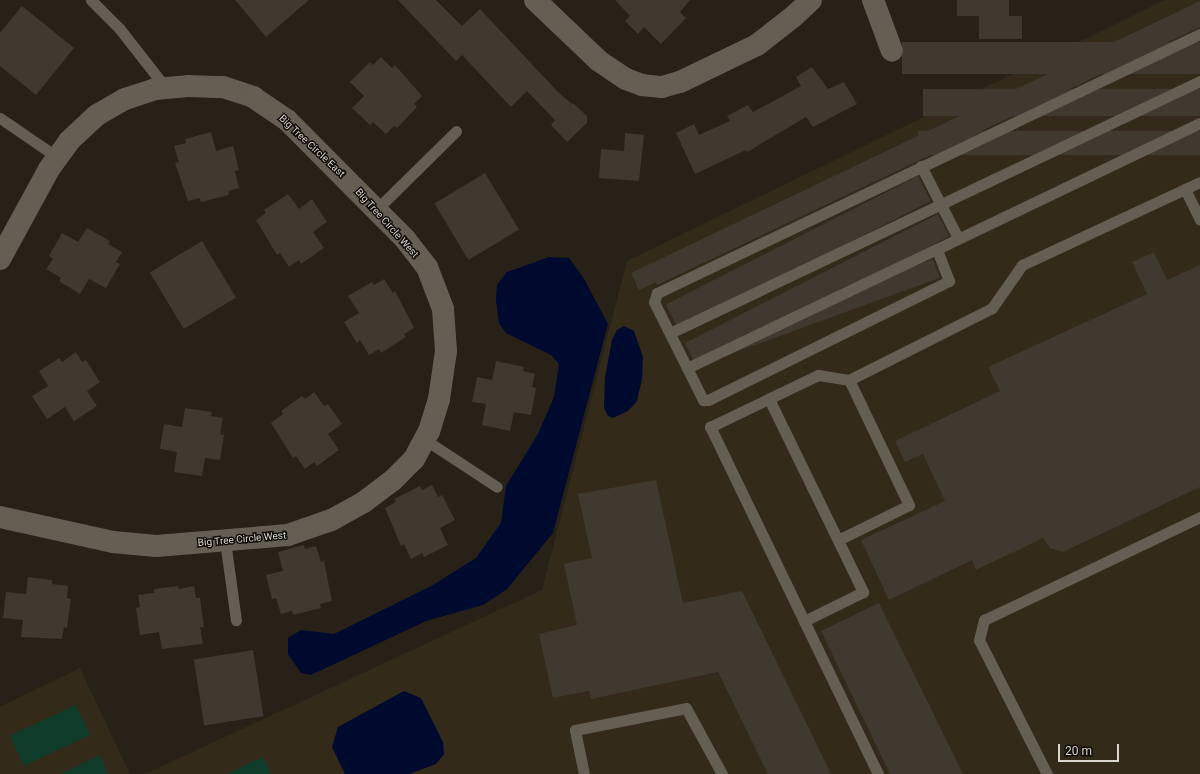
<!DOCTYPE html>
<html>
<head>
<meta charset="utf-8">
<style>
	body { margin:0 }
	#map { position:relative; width:1200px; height:774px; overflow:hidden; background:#272117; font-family:Roboto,sans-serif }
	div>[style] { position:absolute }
	.built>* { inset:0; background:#332a1a }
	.green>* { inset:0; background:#0f3c2b; transform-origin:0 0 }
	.water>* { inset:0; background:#000a2e }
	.building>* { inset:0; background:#3f392f; transform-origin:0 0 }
	.lane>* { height:11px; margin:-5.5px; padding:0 5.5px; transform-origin:5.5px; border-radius:5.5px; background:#655e53 }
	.street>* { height:22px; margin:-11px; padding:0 11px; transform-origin:11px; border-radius:11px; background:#655e53 }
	span { translate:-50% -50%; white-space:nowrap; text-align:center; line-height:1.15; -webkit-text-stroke:3px #0e0b07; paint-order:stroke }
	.street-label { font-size:10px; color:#dad5cf }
	.scale { position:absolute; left:1058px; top:744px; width:61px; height:18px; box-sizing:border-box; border:2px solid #dad5cf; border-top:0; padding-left:5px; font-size:12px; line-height:14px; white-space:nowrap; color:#dad5cf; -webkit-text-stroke:3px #0e0b07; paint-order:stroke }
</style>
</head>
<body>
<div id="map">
	<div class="built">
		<i style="clip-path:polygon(1165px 0,1200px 0,1200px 774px,145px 774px,542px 590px,627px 261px)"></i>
		<i style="clip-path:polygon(80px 668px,130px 774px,0 774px,0 707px)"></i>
	</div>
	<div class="green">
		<i style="left:76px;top:705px;width:33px;height:73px;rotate:65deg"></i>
		<i style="clip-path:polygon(100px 755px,108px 774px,61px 774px)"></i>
		<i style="clip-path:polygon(263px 757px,271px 774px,227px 774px)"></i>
	</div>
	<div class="water">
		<i style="clip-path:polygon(549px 257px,569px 258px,583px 277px,608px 324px,553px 533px,507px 589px,483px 605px,426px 621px,311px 675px,301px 673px,288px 654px,288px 638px,301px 630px,334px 634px,433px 585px,476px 558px,501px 523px,506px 486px,538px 434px,554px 397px,559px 364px,551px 355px,506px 333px,499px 323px,496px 300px,497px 285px,507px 272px)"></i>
		<i style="clip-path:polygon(624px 326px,634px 331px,643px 357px,642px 379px,637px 401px,628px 411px,613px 418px,608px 416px,604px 408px,605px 377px,612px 340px,617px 330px)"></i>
		<i style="clip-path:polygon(404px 691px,421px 698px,443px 742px,444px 754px,436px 764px,409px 774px,345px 774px,332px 747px,338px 727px)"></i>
	</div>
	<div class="building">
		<i style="clip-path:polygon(235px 0,309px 0,266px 37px)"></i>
		<i style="clip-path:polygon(398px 0,436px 0,462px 26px,480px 9px,558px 92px,572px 104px,573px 103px,587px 116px,587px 123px,567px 142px,551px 125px,555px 120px,527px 91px,511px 107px,462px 55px,456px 61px)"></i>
		<i style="clip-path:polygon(615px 0,690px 0,680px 12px,686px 18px,661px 44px,644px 27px,638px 34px,625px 21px,630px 16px)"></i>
		<i style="clip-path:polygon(957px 0,1009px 0,1009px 16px,1022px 16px,1022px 39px,979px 39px,979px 16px,957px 16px)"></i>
		<i style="clip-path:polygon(1200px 1px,1200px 27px,657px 285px,656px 282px,639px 290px,631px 273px)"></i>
		<i style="clip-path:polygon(22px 6px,74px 48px,36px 95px,0 66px,0 33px)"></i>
		<i style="left:1200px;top:42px;width:32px;height:298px;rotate:90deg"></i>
		<i style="clip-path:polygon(381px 57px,392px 68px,395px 65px,422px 96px,414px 104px,417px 107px,397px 128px,394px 126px,386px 134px,373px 122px,370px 125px,352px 108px,364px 96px,350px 82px,370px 62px,373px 65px)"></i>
		<i style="clip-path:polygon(812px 67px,828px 89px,844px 82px,857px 104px,813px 127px,806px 117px,747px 152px,746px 150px,695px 174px,676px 133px,694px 124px,699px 135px,730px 121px,727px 116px,748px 105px,753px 112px,801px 86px,796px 77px)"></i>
		<i style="left:1200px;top:89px;width:27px;height:277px;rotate:90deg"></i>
		<i style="left:1200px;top:131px;width:24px;height:282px;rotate:90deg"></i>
		<i style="clip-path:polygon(211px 132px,216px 151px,233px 146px,239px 170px,235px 171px,239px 188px,228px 191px,229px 195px,201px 202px,200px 198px,188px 201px,175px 163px,179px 162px,174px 146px,186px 143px,185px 139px)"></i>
		<i style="clip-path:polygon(625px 133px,644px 135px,639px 181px,599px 178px,601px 149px,624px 151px)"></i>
		<i style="left:485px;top:173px;width:66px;height:59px;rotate:59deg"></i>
		<i style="left:918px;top:176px;width:28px;height:283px;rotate:63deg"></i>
		<i style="clip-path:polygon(288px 194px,299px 209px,312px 199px,327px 222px,313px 232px,324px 248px,301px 264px,299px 260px,289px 267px,280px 253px,277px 255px,256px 220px,266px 213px,264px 210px)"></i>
		<i style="left:938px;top:214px;width:25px;height:284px;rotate:63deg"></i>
		<i style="clip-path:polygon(87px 228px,110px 241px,108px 244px,122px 252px,116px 262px,120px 264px,106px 288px,89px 279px,80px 294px,59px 281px,61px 278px,46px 269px,53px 259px,49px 256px,62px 233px,78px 242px)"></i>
		<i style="left:202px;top:241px;width:66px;height:61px;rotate:59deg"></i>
		<i style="clip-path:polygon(1154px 252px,1167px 280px,1200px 265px,1200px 487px,1063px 552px,1050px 548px,1043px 538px,976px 570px,972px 560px,889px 600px,861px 540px,945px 501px,923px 454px,905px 462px,895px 441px,1000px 391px,988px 367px,1147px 294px,1132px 262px)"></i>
		<i style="left:933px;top:259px;width:20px;height:260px;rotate:70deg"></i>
		<i style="clip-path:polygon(384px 279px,393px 293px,395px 291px,414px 328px,404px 334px,406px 337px,381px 353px,379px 349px,369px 355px,360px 340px,357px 343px,344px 322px,359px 313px,348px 296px,372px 282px,374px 285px)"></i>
		<i style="clip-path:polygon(76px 352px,82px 362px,86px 360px,100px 382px,87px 391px,97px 406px,74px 421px,65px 407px,47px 419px,32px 396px,48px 386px,39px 371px,59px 358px,62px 362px)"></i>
		<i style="clip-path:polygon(496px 361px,524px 367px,523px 371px,535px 374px,532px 387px,536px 388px,531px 415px,514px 412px,510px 431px,482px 425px,486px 404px,472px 402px,477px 377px,492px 380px)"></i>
		<i style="clip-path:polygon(314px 392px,324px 406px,328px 404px,342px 424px,328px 434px,339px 450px,317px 466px,314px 462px,305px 469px,296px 456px,293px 458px,271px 423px,283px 414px,281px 411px,302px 396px,305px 399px)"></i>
		<i style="clip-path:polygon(185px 408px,212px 412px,211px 416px,223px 418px,220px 434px,224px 435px,220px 460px,205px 458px,202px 476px,174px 472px,177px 452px,160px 449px,164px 424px,182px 427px)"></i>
		<i style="clip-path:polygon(656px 480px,683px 603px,742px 591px,831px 774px,768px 774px,718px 672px,591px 699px,589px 691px,553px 698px,539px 634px,577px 625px,564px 564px,592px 558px,578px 494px)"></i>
		<i style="clip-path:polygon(432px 485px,438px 497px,442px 495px,455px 520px,440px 528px,448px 545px,424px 557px,422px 553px,411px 559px,404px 544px,401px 546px,385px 508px,396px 502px,394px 499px,420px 486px,422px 490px)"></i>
		<i style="clip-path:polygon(304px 545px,305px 549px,316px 546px,321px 562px,324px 561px,332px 601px,320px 604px,321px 608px,293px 615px,292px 611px,281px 614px,276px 598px,272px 599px,266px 575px,283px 571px,278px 552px)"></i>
		<i style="clip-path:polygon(28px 577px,52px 580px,52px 584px,68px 586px,67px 598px,71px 599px,67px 628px,64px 627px,62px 639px,21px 637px,23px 620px,3px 618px,6px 592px,26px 594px)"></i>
		<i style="clip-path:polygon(178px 586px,179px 589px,194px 586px,196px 598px,200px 598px,204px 627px,200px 627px,203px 644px,162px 649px,159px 632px,140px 635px,136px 608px,140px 607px,138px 595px,154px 593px,154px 589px)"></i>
		<i style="clip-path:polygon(879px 603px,963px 774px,890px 774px,821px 631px)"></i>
		<i style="left:253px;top:650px;width:67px;height:60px;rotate:81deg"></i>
	</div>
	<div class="lane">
		<i style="left:91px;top:0;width:40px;rotate:45deg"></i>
		<i style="left:119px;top:28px;width:76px;rotate:51.9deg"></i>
		<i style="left:1200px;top:34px;width:602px;rotate:154.5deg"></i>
		<i style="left:657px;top:293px;width:9px;rotate:108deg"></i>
		<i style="left:654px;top:302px;width:110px;rotate:63.4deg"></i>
		<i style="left:703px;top:400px;width:5px"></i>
		<i style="left:708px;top:400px;width:269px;rotate:-26.3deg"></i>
		<i style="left:949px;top:281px;width:34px;rotate:-111deg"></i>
		<i style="left:937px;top:249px;width:292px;rotate:-25.6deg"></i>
		<i style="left:0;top:118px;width:69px;rotate:34.4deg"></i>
		<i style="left:921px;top:166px;width:81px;rotate:62.8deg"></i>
		<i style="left:1185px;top:189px;width:34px;rotate:64deg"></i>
		<i style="left:377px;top:209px;width:111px;rotate:-44.6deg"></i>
		<i style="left:670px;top:333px;width:587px;rotate:-25.43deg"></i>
		<i style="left:687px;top:368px;width:277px;rotate:-25.5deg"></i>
		<i style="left:769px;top:399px;width:215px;rotate:64deg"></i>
		<i style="left:863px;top:592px;width:66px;rotate:153.8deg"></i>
		<i style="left:424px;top:439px;width:87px;rotate:33.3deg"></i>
		<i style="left:838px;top:540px;width:79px;rotate:-26.2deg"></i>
		<i style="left:909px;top:505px;width:139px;rotate:-115.6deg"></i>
		<i style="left:225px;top:541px;width:80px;rotate:82.1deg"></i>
		<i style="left:584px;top:774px;width:45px;rotate:-101.6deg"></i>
		<i style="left:575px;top:730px;width:113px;rotate:-11.2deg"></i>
		<i style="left:686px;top:708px;width:75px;rotate:61.4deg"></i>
		<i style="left:878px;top:774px;width:386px;rotate:-115.8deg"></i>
		<i style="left:710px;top:427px;width:120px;rotate:-25.7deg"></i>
		<i style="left:818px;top:375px;width:31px;rotate:9deg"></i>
		<i style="left:849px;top:380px;width:160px;rotate:-26.7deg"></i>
		<i style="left:992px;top:308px;width:52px;rotate:-55.1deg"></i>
		<i style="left:1022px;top:265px;width:196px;rotate:-25deg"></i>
		<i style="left:1047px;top:774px;width:150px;rotate:-116.9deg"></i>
		<i style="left:979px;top:640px;width:21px;rotate:-76deg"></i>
		<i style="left:984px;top:620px;width:239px;rotate:-25.5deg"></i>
	</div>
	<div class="street">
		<i style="left:535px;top:0;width:88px;rotate:43.6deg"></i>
		<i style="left:599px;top:61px;width:32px;rotate:34deg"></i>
		<i style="left:626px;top:79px;width:17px;rotate:21deg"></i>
		<i style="left:642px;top:85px;width:20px;rotate:6deg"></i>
		<i style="left:662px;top:87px;width:19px;rotate:-16deg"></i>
		<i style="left:680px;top:82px;width:85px;rotate:-25.7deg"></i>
		<i style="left:757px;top:45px;width:47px;rotate:-38.1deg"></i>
		<i style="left:794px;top:16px;width:23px;rotate:-43deg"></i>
		<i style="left:873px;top:0;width:54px;rotate:69.6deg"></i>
		<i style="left:0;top:259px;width:102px;rotate:-61.4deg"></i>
		<i style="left:49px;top:169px;width:34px;rotate:-54deg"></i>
		<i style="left:69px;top:141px;width:38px;rotate:-43deg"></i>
		<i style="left:97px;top:115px;width:32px;rotate:-30deg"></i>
		<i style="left:125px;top:99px;width:32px;rotate:-18deg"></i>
		<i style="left:155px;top:89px;width:33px;rotate:-5deg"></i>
		<i style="left:188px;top:86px;width:35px;rotate:2deg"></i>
		<i style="left:223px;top:87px;width:32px;rotate:18deg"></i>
		<i style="left:253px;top:97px;width:41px;rotate:34.1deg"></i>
		<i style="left:287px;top:120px;width:168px;rotate:45.2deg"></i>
		<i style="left:405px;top:239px;width:36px;rotate:52deg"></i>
		<i style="left:427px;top:267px;width:45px;rotate:69.1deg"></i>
		<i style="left:443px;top:309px;width:42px;rotate:85.9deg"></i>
		<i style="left:446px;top:351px;width:49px;rotate:98.3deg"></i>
		<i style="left:439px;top:399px;width:34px;rotate:107deg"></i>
		<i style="left:429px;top:431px;width:32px;rotate:118deg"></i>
		<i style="left:414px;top:459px;width:30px;rotate:135deg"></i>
		<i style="left:393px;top:480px;width:36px;rotate:143deg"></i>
		<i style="left:364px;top:502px;width:38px;rotate:151deg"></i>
		<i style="left:331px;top:520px;width:46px;rotate:160.8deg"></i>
		<i style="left:288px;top:535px;width:132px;rotate:175.2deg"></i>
		<i style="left:156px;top:546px;width:43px;rotate:-174.7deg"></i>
		<i style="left:113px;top:542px;width:116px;rotate:-167.5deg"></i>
	</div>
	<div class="street-label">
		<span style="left:312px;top:146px;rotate:43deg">Big Tree Circle East</span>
		<span style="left:387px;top:223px;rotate:48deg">Big Tree Circle West</span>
		<span style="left:242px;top:539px;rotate:-5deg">Big Tree Circle West</span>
	</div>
	<div class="scale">20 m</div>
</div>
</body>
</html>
